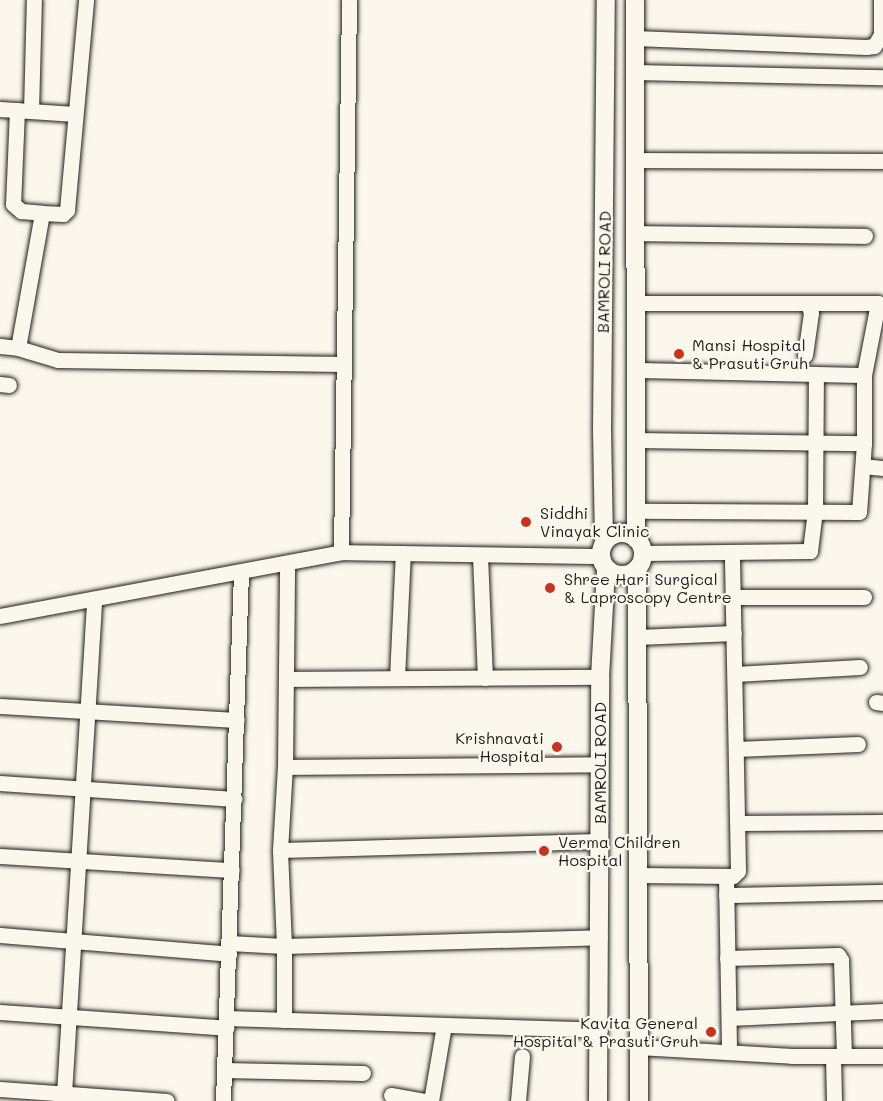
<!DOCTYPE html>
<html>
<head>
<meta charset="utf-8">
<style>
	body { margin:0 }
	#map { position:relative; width:883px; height:1101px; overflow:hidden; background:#fbf7ec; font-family:Mali,sans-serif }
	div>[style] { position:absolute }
	.roads { filter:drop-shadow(0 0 2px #1c1c1c) drop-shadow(0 0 2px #1c1c1c) }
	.minor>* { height:15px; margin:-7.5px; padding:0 7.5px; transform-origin:7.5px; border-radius:7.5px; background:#fbf7ec }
	.tertiary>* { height:18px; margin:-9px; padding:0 9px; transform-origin:9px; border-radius:9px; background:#fbf7ec }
	.tertiary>.ring { margin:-9px; padding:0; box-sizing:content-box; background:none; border:18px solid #fbf7ec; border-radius:50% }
	.dots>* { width:16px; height:16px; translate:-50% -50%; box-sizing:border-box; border:3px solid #fbf7ec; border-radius:50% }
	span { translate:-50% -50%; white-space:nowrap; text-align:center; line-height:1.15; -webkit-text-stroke:4.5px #fbf7ec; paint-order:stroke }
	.street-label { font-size:16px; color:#1c1c1c }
	.poi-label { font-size:16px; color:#1c1c1c }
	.left { translate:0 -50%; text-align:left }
	.right { translate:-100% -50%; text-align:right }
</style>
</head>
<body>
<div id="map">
	<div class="roads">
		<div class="minor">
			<i style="left:349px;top:0;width:552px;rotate:90.83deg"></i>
			<i style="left:341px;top:552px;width:260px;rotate:0.9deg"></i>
			<i style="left:634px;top:38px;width:232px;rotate:2.2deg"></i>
			<i style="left:866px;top:47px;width:8px;rotate:-7deg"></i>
			<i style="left:874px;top:46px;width:13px;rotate:-58deg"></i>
			<i style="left:881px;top:35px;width:35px;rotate:-90deg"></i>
			<i style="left:634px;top:72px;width:249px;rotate:1.2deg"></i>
			<i style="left:0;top:109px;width:75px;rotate:3.8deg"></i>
			<i style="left:17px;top:110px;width:94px;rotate:92.4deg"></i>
			<i style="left:13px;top:204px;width:11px;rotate:41deg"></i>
			<i style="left:21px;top:211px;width:21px;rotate:5deg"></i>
			<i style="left:31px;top:111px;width:111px;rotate:-88.5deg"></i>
			<i style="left:634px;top:160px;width:249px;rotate:0.2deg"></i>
			<i style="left:635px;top:233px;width:230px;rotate:0.7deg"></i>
			<i style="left:635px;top:303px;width:243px"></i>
			<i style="left:878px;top:303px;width:73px;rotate:101deg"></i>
			<i style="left:864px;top:375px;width:68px;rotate:90deg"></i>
			<i style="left:864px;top:443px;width:69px;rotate:94.1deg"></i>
			<i style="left:859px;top:512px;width:223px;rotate:-179.7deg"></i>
			<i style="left:0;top:346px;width:18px;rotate:6deg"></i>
			<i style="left:18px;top:348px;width:42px;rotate:16.7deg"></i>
			<i style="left:58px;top:360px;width:286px;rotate:0.8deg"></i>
			<i style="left:18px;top:348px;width:137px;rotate:-79.9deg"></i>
			<i style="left:42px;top:213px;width:21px;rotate:3deg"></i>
			<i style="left:63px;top:214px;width:6px;rotate:-45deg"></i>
			<i style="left:67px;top:210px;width:211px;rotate:-84.8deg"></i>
			<i style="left:805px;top:355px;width:42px;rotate:-81.9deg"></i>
			<i style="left:811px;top:313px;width:10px;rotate:-107deg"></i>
			<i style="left:636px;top:370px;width:228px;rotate:1.3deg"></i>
			<i style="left:0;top:384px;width:9px;rotate:6deg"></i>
			<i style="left:636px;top:440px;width:228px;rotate:0.8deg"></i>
			<i style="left:863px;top:466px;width:20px;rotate:6deg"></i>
			<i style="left:643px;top:553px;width:167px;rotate:-0.7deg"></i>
			<i style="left:810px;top:551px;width:39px;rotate:-83deg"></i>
			<i style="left:815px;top:512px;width:138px;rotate:-89.6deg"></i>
			<i style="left:480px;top:555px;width:123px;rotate:87.7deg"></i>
			<i style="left:733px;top:597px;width:131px"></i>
			<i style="left:0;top:616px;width:347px;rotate:-10.6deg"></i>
			<i style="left:637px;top:637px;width:97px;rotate:-2.4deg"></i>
			<i style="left:735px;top:674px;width:125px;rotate:-3.2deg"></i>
			<i style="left:397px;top:678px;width:125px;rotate:-87.3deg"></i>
			<i style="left:286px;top:679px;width:314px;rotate:-0.4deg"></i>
			<i style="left:876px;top:702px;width:7px;rotate:8deg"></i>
			<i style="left:0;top:706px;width:237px;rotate:3.4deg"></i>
			<i style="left:736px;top:749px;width:122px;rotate:-2.3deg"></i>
			<i style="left:285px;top:767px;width:315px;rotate:-0.5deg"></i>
			<i style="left:0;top:783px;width:235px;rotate:3.9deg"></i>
			<i style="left:738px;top:823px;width:145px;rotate:-0.4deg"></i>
			<i style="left:280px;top:850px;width:320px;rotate:-1.6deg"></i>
			<i style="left:0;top:856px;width:232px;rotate:3.5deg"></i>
			<i style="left:638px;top:875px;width:95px;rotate:0.6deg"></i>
			<i style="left:733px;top:876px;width:7px;rotate:-45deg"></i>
			<i style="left:738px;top:871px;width:319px;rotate:-91.1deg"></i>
			<i style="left:726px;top:876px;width:176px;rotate:89deg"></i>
			<i style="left:726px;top:895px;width:157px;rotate:-1.1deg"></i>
			<i style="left:0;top:935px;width:230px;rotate:4.7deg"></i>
			<i style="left:229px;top:943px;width:55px;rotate:3.1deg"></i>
			<i style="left:284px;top:946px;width:316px;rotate:-1.6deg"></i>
			<i style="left:727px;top:958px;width:111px;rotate:-1.5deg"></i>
			<i style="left:838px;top:955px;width:6px;rotate:59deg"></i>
			<i style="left:841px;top:960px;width:96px;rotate:88.2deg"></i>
			<i style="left:0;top:1012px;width:227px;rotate:4deg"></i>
			<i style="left:226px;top:1018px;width:374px;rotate:1.8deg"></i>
			<i style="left:729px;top:1018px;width:154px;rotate:-2.6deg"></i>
			<i style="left:284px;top:1020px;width:74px;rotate:-90deg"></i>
			<i style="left:284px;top:946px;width:96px;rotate:-92.4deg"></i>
			<i style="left:280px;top:850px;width:83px;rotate:-86.6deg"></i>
			<i style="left:285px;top:767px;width:204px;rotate:-89.4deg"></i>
			<i style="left:638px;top:1047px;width:154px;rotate:3.3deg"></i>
			<i style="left:792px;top:1056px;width:91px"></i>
			<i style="left:833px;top:1056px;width:45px;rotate:88.7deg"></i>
			<i style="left:224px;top:1070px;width:139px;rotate:1.2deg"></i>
			<i style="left:0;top:1089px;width:167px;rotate:4.1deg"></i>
			<i style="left:64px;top:1094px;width:496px;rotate:-86.5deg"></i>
			<i style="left:391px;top:1095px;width:35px;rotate:10deg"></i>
			<i style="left:223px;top:1101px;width:529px;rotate:-88.05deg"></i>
			<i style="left:431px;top:1101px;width:77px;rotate:-80.3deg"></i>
			<i style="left:518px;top:1101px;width:45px;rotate:-84.9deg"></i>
		</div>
		<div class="tertiary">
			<i style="left:635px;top:0;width:539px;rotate:89.89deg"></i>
			<i class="ring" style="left:601px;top:533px;width:24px;height:24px"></i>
			<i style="left:604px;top:543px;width:111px;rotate:-91deg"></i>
			<i style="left:602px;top:432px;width:432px;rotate:-89.5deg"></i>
			<i style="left:637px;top:569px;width:532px;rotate:89.78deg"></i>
			<i style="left:598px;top:1101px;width:424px;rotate:-89.7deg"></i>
			<i style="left:600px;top:677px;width:109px;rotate:-86.8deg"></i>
		</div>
	</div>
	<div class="dots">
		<i style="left:679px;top:354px;background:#c8321e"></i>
		<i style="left:526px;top:522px;background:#c8321e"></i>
		<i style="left:550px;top:588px;background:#c8321e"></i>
		<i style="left:557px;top:747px;background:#c8321e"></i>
		<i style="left:544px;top:851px;background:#c8321e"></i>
		<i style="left:711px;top:1032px;background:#c8321e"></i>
	</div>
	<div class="street-label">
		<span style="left:604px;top:272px;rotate:-89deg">BAMROLI ROAD</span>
		<span style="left:600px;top:763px;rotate:-90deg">BAMROLI ROAD</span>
	</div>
	<div class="poi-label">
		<span class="left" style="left:692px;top:354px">Mansi Hospital<br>&amp; Prasuti Gruh</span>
		<span class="left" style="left:540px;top:522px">Siddhi<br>Vinayak Clinic</span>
		<span class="left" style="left:564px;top:588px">Shree Hari Surgical<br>&amp; Laproscopy Centre</span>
		<span class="right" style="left:544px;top:747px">Krishnavati<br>Hospital</span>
		<span class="left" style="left:558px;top:851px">Verma Children<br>Hospital</span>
		<span class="right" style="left:698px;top:1032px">Kavita General<br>Hospital &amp; Prasuti Gruh</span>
	</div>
</div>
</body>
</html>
